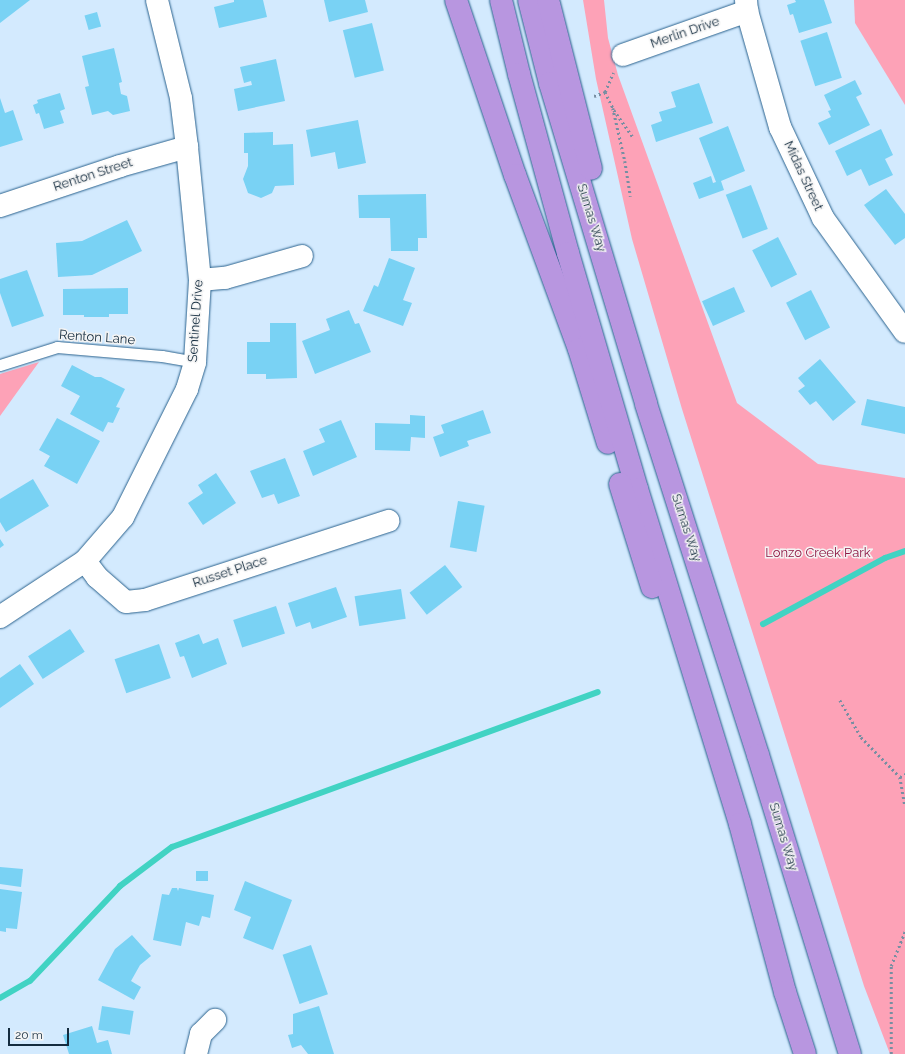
<!DOCTYPE html>
<html>
<head>
<meta charset="utf-8">
<style>
	body { margin:0 }
	#map { position:relative; width:905px; height:1054px; overflow:hidden; background:#d3eafe; font-family:Raleway,sans-serif }
	div>[style] { position:absolute }
	.green>* { inset:0; background:#fda2b7 }
	.stream>* { height:6px; margin:-3px; padding:0 3px; transform-origin:3px; border-radius:3px; background:#41d3c3 }
	.building>* { inset:0; background:#79d2f4; transform-origin:0 0 }
	.path>* { height:2.5px; margin-top:-1.25px; transform-origin:0; background:repeating-linear-gradient(90deg,#778ea2 0 2px,transparent 0 5px) }
	.roads { filter:drop-shadow(0 0 1px #2a628e) drop-shadow(0 0 1px #2a628e) }
	.service>* { height:11px; margin:-5.5px; padding:0 5.5px; transform-origin:5.5px; border-radius:5.5px; background:#fff }
	.minor>* { height:22px; margin:-11px; padding:0 11px; transform-origin:11px; border-radius:11px; background:#fff }
	.motorway>* { height:22px; margin:-11px; padding:0 11px; transform-origin:11px; border-radius:11px; background:#b896e0 }
	span { translate:-50% -50%; white-space:nowrap; text-align:center; line-height:1.15; -webkit-text-stroke:3px #f4f4f4; paint-order:stroke }
	.street-label { font-size:13px; color:#142c3f }
	.park-label { font-size:13px; color:#8e1945 }
	.scale { position:absolute; left:8px; top:1028px; width:61px; height:18px; box-sizing:border-box; border:2px solid #142c3f; border-top:0; padding-left:5px; font-size:12px; line-height:14px; white-space:nowrap; color:#142c3f; -webkit-text-stroke:3px #f4f4f4; paint-order:stroke }
</style>
</head>
<body>
<div id="map">
	<div class="green">
		<i style="clip-path:polygon(583px 0,604px 0,608px 38px,618px 75px,737px 403px,818px 464px,905px 478px,905px 1054px,890px 1054px,864px 986px,682px 409px,632px 239px,596px 79px)"></i>
		<i style="clip-path:polygon(854px 0,905px 0,905px 105px,855px 23px)"></i>
		<i style="clip-path:polygon(39px 362px,18px 391px,0 416px,0 374px)"></i>
	</div>
	<div class="stream">
		<i style="left:763px;top:624px;width:139px;rotate:-28.4deg"></i>
		<i style="left:885px;top:558px;width:21px;rotate:-19deg"></i>
		<i style="left:0;top:998px;width:34px;rotate:-30deg"></i>
		<i style="left:30px;top:981px;width:131px;rotate:-46.5deg"></i>
		<i style="left:120px;top:886px;width:65px;rotate:-36.9deg"></i>
		<i style="left:172px;top:847px;width:453px;rotate:-20deg"></i>
	</div>
	<div class="building">
		<i style="clip-path:polygon(0 0,30px 0,0 23px)"></i>
		<i style="clip-path:polygon(234px 0,263px 0,267px 17px,219px 28px,214px 7px,234px 2px)"></i>
		<i style="clip-path:polygon(324px 0,365px 0,368px 12px,329px 22px)"></i>
		<i style="clip-path:polygon(795px 0,824px 0,832px 23px,799px 33px,793px 14px,790px 15px,787px 5px,796px 2px)"></i>
		<i style="left:97px;top:12px;width:15px;height:13px;rotate:74deg"></i>
		<i style="left:372px;top:23px;width:49px;height:30px;rotate:76deg"></i>
		<i style="left:827px;top:32px;width:48px;height:28px;rotate:72deg"></i>
		<i style="clip-path:polygon(114px 48px,122px 82px,119px 83px,121px 94px,127px 96px,130px 111px,113px 115px,108px 111px,92px 115px,85px 87px,89px 86px,82px 56px)"></i>
		<i style="clip-path:polygon(276px 59px,285px 101px,238px 111px,234px 89px,252px 85px,251px 81px,244px 83px,240px 67px)"></i>
		<i style="clip-path:polygon(855px 80px,862px 94px,856px 97px,870px 125px,829px 145px,818px 123px,831px 117px,828px 111px,831px 110px,824px 95px)"></i>
		<i style="clip-path:polygon(699px 83px,713px 123px,656px 142px,651px 125px,662px 121px,659px 112px,676px 107px,671px 92px)"></i>
		<i style="clip-path:polygon(60px 93px,65px 109px,60px 111px,64px 123px,44px 129px,39px 113px,36px 114px,33px 105px,38px 103px,37px 100px)"></i>
		<i style="clip-path:polygon(0 98px,5px 113px,13px 110px,23px 140px,0 147px)"></i>
		<i style="clip-path:polygon(358px 120px,366px 163px,338px 169px,335px 152px,311px 157px,306px 130px)"></i>
		<i style="clip-path:polygon(728px 126px,745px 171px,721px 181px,724px 190px,699px 199px,693px 183px,711px 176px,713px 183px,716px 182px,699px 138px)"></i>
		<i style="clip-path:polygon(881px 129px,893px 155px,885px 159px,893px 175px,869px 186px,861px 169px,847px 176px,835px 151px)"></i>
		<i style="clip-path:polygon(273px 132px,273px 145px,293px 144px,294px 185px,275px 186px,272px 193px,261px 198px,248px 193px,243px 179px,248px 166px,248px 153px,244px 153px,244px 133px)"></i>
		<i style="left:751px;top:185px;width:47px;height:27px;rotate:69deg"></i>
		<i style="clip-path:polygon(886px 189px,905px 214px,905px 238px,895px 245px,864px 205px)"></i>
		<i style="clip-path:polygon(426px 194px,427px 238px,418px 238px,418px 251px,391px 251px,390px 218px,359px 218px,358px 195px)"></i>
		<i style="clip-path:polygon(127px 220px,142px 251px,92px 275px,58px 277px,56px 243px,82px 241px)"></i>
		<i style="left:778px;top:237px;width:42px;height:29px;rotate:63deg"></i>
		<i style="clip-path:polygon(389px 258px,415px 268px,403px 300px,412px 303px,403px 326px,363px 311px,374px 285px,378px 287px)"></i>
		<i style="clip-path:polygon(27px 270px,44px 316px,12px 327px,0 293px,0 279px)"></i>
		<i style="left:734px;top:287px;width:27px;height:35px;rotate:66deg"></i>
		<i style="clip-path:polygon(128px 288px,128px 314px,109px 314px,109px 317px,84px 317px,84px 315px,63px 315px,63px 289px)"></i>
		<i style="left:811px;top:290px;width:42px;height:28px;rotate:63deg"></i>
		<i style="clip-path:polygon(349px 310px,355px 324px,359px 323px,371px 352px,315px 374px,302px 341px,330px 330px,326px 319px)"></i>
		<i style="clip-path:polygon(270px 323px,296px 323px,297px 378px,266px 379px,266px 374px,247px 374px,247px 342px,270px 342px)"></i>
		<i style="clip-path:polygon(820px 359px,856px 402px,833px 421px,816px 401px,810px 405px,798px 391px,805px 386px,798px 378px)"></i>
		<i style="clip-path:polygon(72px 365px,95px 377px,101px 377px,125px 389px,116px 407px,120px 408px,113px 423px,108px 422px,103px 432px,70px 414px,80px 396px,61px 386px)"></i>
		<i style="clip-path:polygon(867px 399px,905px 407px,905px 434px,861px 425px)"></i>
		<i style="clip-path:polygon(483px 410px,491px 433px,467px 441px,469px 446px,440px 457px,433px 437px,444px 433px,441px 425px)"></i>
		<i style="clip-path:polygon(410px 415px,425px 416px,425px 438px,411px 437px,410px 451px,375px 450px,375px 423px,410px 424px)"></i>
		<i style="clip-path:polygon(57px 418px,100px 441px,77px 484px,44px 466px,50px 456px,39px 450px)"></i>
		<i style="clip-path:polygon(341px 420px,357px 457px,313px 476px,303px 451px,325px 442px,319px 429px)"></i>
		<i style="clip-path:polygon(285px 458px,300px 496px,278px 504px,274px 494px,262px 498px,250px 471px)"></i>
		<i style="clip-path:polygon(216px 473px,236px 503px,203px 525px,188px 503px,203px 493px,198px 485px)"></i>
		<i style="clip-path:polygon(33px 479px,49px 506px,6px 532px,0 522px,0 499px)"></i>
		<i style="left:458px;top:501px;width:27px;height:47px;rotate:10deg"></i>
		<i style="clip-path:polygon(0 539px,4px 545px,0 548px)"></i>
		<i style="left:445px;top:565px;width:28px;height:45px;rotate:52deg"></i>
		<i style="clip-path:polygon(336px 587px,347px 617px,312px 629px,310px 622px,296px 627px,288px 603px)"></i>
		<i style="left:401px;top:589px;width:30px;height:47px;rotate:81deg"></i>
		<i style="left:276px;top:606px;width:29px;height:45px;rotate:72deg"></i>
		<i style="left:70px;top:629px;width:27px;height:50px;rotate:57deg"></i>
		<i style="clip-path:polygon(199px 634px,203px 644px,218px 638px,227px 664px,192px 678px,184px 656px,180px 657px,175px 643px)"></i>
		<i style="left:159px;top:644px;width:36px;height:47px;rotate:71deg"></i>
		<i style="clip-path:polygon(20px 664px,34px 684px,0 708px,0 678px)"></i>
		<i style="clip-path:polygon(0 867px,23px 869px,21px 887px,0 884px)"></i>
		<i style="left:196px;top:871px;width:12px;height:10px"></i>
		<i style="clip-path:polygon(245px 881px,292px 900px,273px 950px,243px 938px,251px 917px,234px 910px)"></i>
		<i style="clip-path:polygon(172px 888px,177px 888px,178px 891px,179px 888px,214px 895px,210px 918px,202px 916px,199px 926px,186px 922px,181px 946px,153px 940px,162px 894px,169px 895px)"></i>
		<i style="clip-path:polygon(0 889px,22px 892px,17px 929px,6px 928px,6px 932px,0 931px)"></i>
		<i style="clip-path:polygon(132px 935px,151px 956px,140px 965px,131px 981px,141px 987px,134px 1000px,98px 980px,115px 949px)"></i>
		<i style="left:311px;top:945px;width:52px;height:30px;rotate:71deg"></i>
		<i style="left:102px;top:1006px;width:32px;height:24px;rotate:9deg"></i>
		<i style="clip-path:polygon(319px 1006px,334px 1054px,308px 1054px,301px 1045px,292px 1048px,288px 1035px,293px 1034px,293px 1014px)"></i>
		<i style="clip-path:polygon(92px 1026px,97px 1043px,108px 1040px,112px 1054px,69px 1054px,63px 1035px)"></i>
	</div>
	<div class="path">
		<i style="left:605px;top:92px;width:18px;rotate:63deg"></i>
		<i style="left:613px;top:108px;width:54px;rotate:77.2deg"></i>
		<i style="left:625px;top:161px;width:36px;rotate:81deg"></i>
		<i style="left:594px;top:96px;width:12px;rotate:-20deg"></i>
		<i style="left:605px;top:92px;width:21px;rotate:-67deg"></i>
		<i style="left:614px;top:110px;width:33px;rotate:55deg"></i>
		<i style="left:840px;top:700px;width:43px;rotate:60.4deg"></i>
		<i style="left:861px;top:737px;width:56px;rotate:45.7deg"></i>
		<i style="left:900px;top:777px;width:28px;rotate:80deg"></i>
		<i style="left:900px;top:777px;width:6px;rotate:-31deg"></i>
		<i style="left:891px;top:1054px;width:88px;rotate:-90deg"></i>
		<i style="left:891px;top:966px;width:38px;rotate:-68deg"></i>
	</div>
	<div class="roads">
		<div class="service">
			<i style="left:0;top:365px;width:60px;rotate:-17.5deg"></i>
			<i style="left:57px;top:347px;width:105px;rotate:4.9deg"></i>
			<i style="left:162px;top:356px;width:34px;rotate:10deg"></i>
		</div>
		<div class="minor">
			<i style="left:746px;top:0;width:11px;rotate:85deg"></i>
			<i style="left:747px;top:11px;width:121px;rotate:74.1deg"></i>
			<i style="left:780px;top:127px;width:101px;rotate:64.7deg"></i>
			<i style="left:823px;top:218px;width:140px;rotate:54.3deg"></i>
			<i style="left:623px;top:55px;width:132px;rotate:-19.5deg"></i>
			<i style="left:0;top:206px;width:126px;rotate:-18.4deg"></i>
			<i style="left:120px;top:166px;width:70px;rotate:-15.8deg"></i>
			<i style="left:200px;top:280px;width:25px;rotate:-5deg"></i>
			<i style="left:225px;top:278px;width:80px;rotate:-15.9deg"></i>
			<i style="left:85px;top:561px;width:20px;rotate:53deg"></i>
			<i style="left:97px;top:577px;width:38px;rotate:41deg"></i>
			<i style="left:126px;top:602px;width:19px;rotate:-6deg"></i>
			<i style="left:145px;top:600px;width:256px;rotate:-18deg"></i>
			<i style="left:0;top:617px;width:102px;rotate:-33.4deg"></i>
			<i style="left:85px;top:561px;width:58px;rotate:-49.2deg"></i>
			<i style="left:123px;top:517px;width:143px;rotate:-63.4deg"></i>
			<i style="left:187px;top:389px;width:28px;rotate:-73deg"></i>
			<i style="left:195px;top:362px;width:82px;rotate:-86.5deg"></i>
			<i style="left:200px;top:280px;width:134px;rotate:-95.6deg"></i>
			<i style="left:187px;top:147px;width:49px;rotate:-97deg"></i>
			<i style="left:181px;top:98px;width:101px;rotate:-103.8deg"></i>
			<i style="left:196px;top:1054px;width:21px;rotate:-76deg"></i>
			<i style="left:201px;top:1034px;width:20px;rotate:-45deg"></i>
		</div>
		<div class="motorway">
			<i style="left:456px;top:0;width:185px;rotate:71.4deg"></i>
			<i style="left:515px;top:175px;width:185px;rotate:69.8deg"></i>
			<i style="left:579px;top:349px;width:98px;rotate:72.9deg"></i>
			<i style="left:501px;top:0;width:76px;rotate:76.3deg"></i>
			<i style="left:519px;top:74px;width:186px;rotate:74.7deg"></i>
			<i style="left:568px;top:253px;width:246px;rotate:73.7deg"></i>
			<i style="left:637px;top:489px;width:350px;rotate:72.9deg"></i>
			<i style="left:740px;top:824px;width:174px;rotate:75deg"></i>
			<i style="left:785px;top:992px;width:65px;rotate:72.1deg"></i>
			<i style="left:529px;top:0;width:86px;rotate:75.8deg"></i>
			<i style="left:550px;top:83px;width:335px;rotate:73.3deg"></i>
			<i style="left:646px;top:404px;width:368px;rotate:72.3deg"></i>
			<i style="left:758px;top:755px;width:313px;rotate:72.9deg"></i>
			<i style="left:548px;top:0;width:174px;rotate:75.7deg"></i>
			<i style="left:620px;top:484px;width:108px;rotate:72.7deg"></i>
		</div>
	</div>
	<div class="street-label">
		<span style="left:685px;top:33px;rotate:-19deg">Merlin Drive</span>
		<span style="left:93px;top:175px;rotate:-18deg">Renton Street</span>
		<span style="left:803px;top:176px;rotate:65deg">Midas Street</span>
		<span style="left:591px;top:218px;rotate:73deg">Sumas Way</span>
		<span style="left:196px;top:321px;rotate:-86deg">Sentinel Drive</span>
		<span style="left:97px;top:338px;rotate:4deg">Renton Lane</span>
		<span style="left:686px;top:528px;rotate:72deg">Sumas Way</span>
		<span style="left:230px;top:572px;rotate:-18deg">Russet Place</span>
		<span style="left:783px;top:837px;rotate:73deg">Sumas Way</span>
	</div>
	<div class="park-label">
		<span style="left:818px;top:553px">Lonzo Creek Park</span>
	</div>
	<div class="scale">20 m</div>
</div>
</body>
</html>
